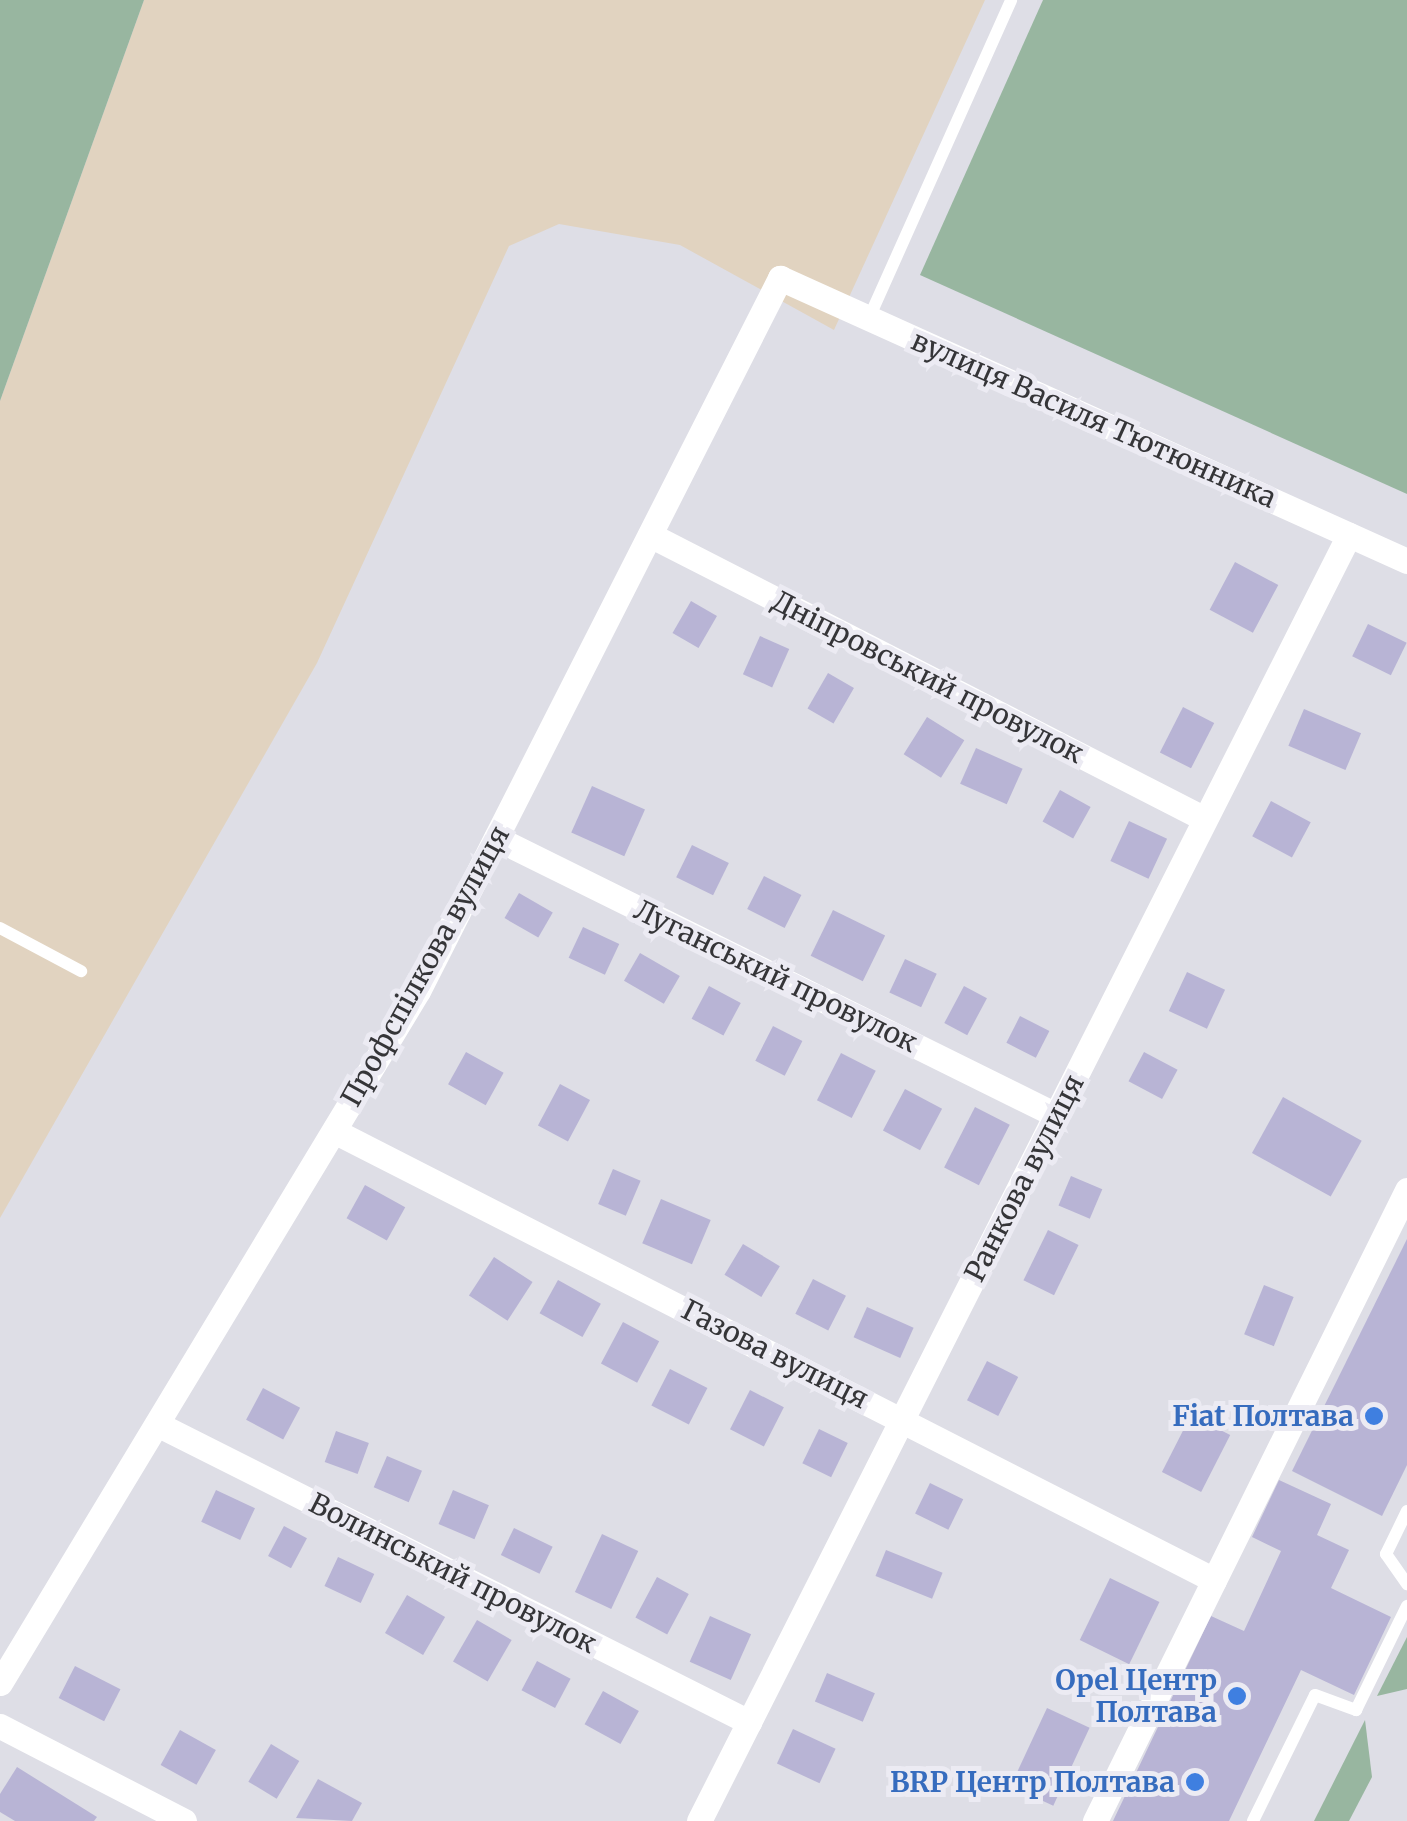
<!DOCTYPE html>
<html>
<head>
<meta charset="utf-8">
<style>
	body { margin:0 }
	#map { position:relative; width:1407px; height:1821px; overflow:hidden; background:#dedee6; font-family:Merriweather,serif }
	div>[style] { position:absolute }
	.industrial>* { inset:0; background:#e1d3c0 }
	.green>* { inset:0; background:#98b6a0 }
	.building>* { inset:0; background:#b8b4d5; transform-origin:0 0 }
	.lane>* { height:12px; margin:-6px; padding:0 6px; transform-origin:6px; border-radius:6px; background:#fff }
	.street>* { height:25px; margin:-12.5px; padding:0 12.5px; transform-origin:12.5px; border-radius:12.5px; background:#fff }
	.dots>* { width:28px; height:28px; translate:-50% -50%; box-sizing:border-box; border:5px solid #ecebf3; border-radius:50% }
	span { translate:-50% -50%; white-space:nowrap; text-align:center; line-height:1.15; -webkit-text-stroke:10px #ecebf3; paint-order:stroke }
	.street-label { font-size:28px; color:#353538 }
	.shop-label { font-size:28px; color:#366cbe; font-weight:700 }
	.right { translate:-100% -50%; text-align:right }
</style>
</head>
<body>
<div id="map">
	<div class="industrial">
		<i style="clip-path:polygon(144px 0,985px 0,834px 330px,680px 245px,559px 224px,509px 246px,317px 663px,0 1218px,0 401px)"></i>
	</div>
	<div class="green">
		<i style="clip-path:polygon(0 0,144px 0,0 401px)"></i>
		<i style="clip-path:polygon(1043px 0,1407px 0,1407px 494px,920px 275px)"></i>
		<i style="clip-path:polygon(1407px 1637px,1407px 1689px,1377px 1696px)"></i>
		<i style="clip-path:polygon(1365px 1720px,1372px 1777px,1349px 1821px,1314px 1821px)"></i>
	</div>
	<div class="building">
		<i style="left:1235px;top:562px;width:49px;height:54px;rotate:28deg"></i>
		<i style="left:691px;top:601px;width:30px;height:37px;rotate:30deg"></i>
		<i style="left:1368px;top:624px;width:43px;height:36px;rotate:26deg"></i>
		<i style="left:760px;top:636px;width:32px;height:42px;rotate:24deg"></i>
		<i style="left:828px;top:673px;width:30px;height:41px;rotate:30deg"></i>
		<i style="left:1183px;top:707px;width:35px;height:51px;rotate:27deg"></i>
		<i style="left:1304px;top:709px;width:62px;height:40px;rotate:23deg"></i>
		<i style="left:927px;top:717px;width:44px;height:44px;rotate:32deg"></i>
		<i style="left:976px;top:748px;width:51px;height:39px;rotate:24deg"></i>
		<i style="left:592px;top:786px;width:58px;height:51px;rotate:24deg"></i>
		<i style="left:1060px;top:790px;width:35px;height:36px;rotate:29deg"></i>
		<i style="left:1271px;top:801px;width:45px;height:40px;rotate:28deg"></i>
		<i style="left:1129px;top:821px;width:42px;height:44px;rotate:25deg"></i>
		<i style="left:692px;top:845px;width:41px;height:36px;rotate:26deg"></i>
		<i style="left:764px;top:876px;width:42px;height:37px;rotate:27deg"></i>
		<i style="left:519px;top:893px;width:39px;height:29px;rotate:30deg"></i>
		<i style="left:833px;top:910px;width:58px;height:51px;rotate:26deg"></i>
		<i style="left:583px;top:927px;width:40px;height:34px;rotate:25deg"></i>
		<i style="left:640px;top:953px;width:46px;height:32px;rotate:30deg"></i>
		<i style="left:905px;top:959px;width:35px;height:37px;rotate:25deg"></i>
		<i style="left:1187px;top:972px;width:42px;height:43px;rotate:25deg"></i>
		<i style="left:709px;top:986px;width:36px;height:37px;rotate:28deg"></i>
		<i style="left:964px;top:986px;width:26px;height:42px;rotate:28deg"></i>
		<i style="left:1020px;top:1016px;width:33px;height:30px;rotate:27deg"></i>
		<i style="left:773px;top:1026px;width:33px;height:39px;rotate:27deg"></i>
		<i style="left:466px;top:1052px;width:43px;height:37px;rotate:29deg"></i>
		<i style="left:1144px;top:1052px;width:38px;height:33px;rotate:28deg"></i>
		<i style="left:841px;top:1053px;width:39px;height:53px;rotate:27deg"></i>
		<i style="left:560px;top:1084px;width:34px;height:47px;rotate:28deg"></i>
		<i style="left:905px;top:1089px;width:42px;height:47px;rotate:28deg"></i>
		<i style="left:1283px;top:1097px;width:90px;height:64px;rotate:29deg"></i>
		<i style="left:975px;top:1107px;width:39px;height:68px;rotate:27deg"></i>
		<i style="left:613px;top:1169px;width:30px;height:38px;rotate:23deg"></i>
		<i style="left:1071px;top:1176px;width:34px;height:32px;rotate:23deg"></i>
		<i style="left:365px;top:1185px;width:46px;height:38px;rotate:29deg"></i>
		<i style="left:661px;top:1199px;width:54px;height:48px;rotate:23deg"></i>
		<i style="left:1048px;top:1230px;width:34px;height:56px;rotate:26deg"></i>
		<i style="clip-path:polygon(1407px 1239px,1407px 1465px,1382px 1516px,1292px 1471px)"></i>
		<i style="left:743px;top:1244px;width:43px;height:36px;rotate:31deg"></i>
		<i style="left:494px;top:1257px;width:46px;height:46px;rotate:33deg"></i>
		<i style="left:813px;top:1279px;width:37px;height:39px;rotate:27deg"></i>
		<i style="left:558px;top:1280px;width:49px;height:38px;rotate:29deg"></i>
		<i style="left:1264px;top:1285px;width:32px;height:53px;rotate:22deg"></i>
		<i style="left:867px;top:1307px;width:51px;height:33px;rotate:24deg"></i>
		<i style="left:623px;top:1322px;width:41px;height:47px;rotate:28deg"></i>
		<i style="left:987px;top:1361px;width:35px;height:44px;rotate:27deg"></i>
		<i style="left:670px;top:1369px;width:42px;height:41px;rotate:27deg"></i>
		<i style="left:263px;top:1388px;width:42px;height:36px;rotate:28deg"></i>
		<i style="left:750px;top:1390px;width:38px;height:44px;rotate:27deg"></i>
		<i style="left:1191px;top:1415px;width:44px;height:64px;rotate:27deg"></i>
		<i style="left:819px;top:1429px;width:32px;height:38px;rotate:26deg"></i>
		<i style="left:336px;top:1431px;width:35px;height:33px;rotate:20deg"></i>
		<i style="left:387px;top:1456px;width:38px;height:34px;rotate:23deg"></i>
		<i style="clip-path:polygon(1279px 1480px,1331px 1504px,1317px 1535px,1349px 1550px,1331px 1588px,1391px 1617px,1354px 1695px,1301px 1670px,1229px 1821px,1113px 1821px,1211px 1616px,1244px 1631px,1281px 1551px,1252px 1537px)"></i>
		<i style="left:930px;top:1483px;width:37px;height:34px;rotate:26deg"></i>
		<i style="left:216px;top:1490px;width:43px;height:35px;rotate:25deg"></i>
		<i style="left:453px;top:1490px;width:39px;height:37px;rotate:23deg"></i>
		<i style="left:284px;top:1526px;width:26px;height:34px;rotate:28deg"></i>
		<i style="left:514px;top:1528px;width:43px;height:30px;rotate:26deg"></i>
		<i style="left:602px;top:1534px;width:40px;height:64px;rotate:25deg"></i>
		<i style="left:886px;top:1550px;width:61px;height:28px;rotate:22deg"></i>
		<i style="left:338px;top:1557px;width:40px;height:32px;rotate:25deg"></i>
		<i style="left:657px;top:1577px;width:36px;height:46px;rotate:28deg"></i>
		<i style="left:1110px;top:1578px;width:55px;height:69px;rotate:26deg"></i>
		<i style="left:407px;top:1595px;width:44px;height:44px;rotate:30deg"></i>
		<i style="left:710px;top:1616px;width:45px;height:50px;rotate:24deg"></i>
		<i style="left:477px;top:1620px;width:40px;height:48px;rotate:30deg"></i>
		<i style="left:537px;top:1661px;width:38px;height:33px;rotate:28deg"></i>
		<i style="left:75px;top:1666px;width:51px;height:36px;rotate:27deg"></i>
		<i style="left:827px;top:1673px;width:52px;height:31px;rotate:23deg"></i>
		<i style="left:603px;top:1691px;width:41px;height:38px;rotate:29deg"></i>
		<i style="left:1047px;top:1708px;width:47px;height:86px;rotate:25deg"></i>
		<i style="left:793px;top:1729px;width:47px;height:38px;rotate:25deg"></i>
		<i style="left:180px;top:1730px;width:41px;height:40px;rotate:29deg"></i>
		<i style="left:271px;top:1744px;width:33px;height:44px;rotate:31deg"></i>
		<i style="clip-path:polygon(17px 1767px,97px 1817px,94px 1821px,15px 1821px,0 1812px,0 1794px)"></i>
		<i style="clip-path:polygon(318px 1779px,362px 1803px,352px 1821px,296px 1818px)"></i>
	</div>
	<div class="lane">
		<i style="left:869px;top:318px;width:348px;rotate:-65.9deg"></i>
		<i style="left:0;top:928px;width:92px;rotate:28deg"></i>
		<i style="left:1407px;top:1511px;width:48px;rotate:116deg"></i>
		<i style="left:1386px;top:1554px;width:37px;rotate:55deg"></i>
		<i style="left:1253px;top:1821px;width:140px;rotate:-63.8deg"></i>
		<i style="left:1315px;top:1695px;width:44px;rotate:20.1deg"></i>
		<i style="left:1356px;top:1710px;width:116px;rotate:-63.9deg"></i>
	</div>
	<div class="street">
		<i style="left:650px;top:535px;width:623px;rotate:27.1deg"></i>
		<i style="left:496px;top:838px;width:625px;rotate:26.32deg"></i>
		<i style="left:334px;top:1131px;width:988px;rotate:27.03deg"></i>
		<i style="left:157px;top:1424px;width:663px;rotate:26.72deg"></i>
		<i style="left:0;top:1683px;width:808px;rotate:-58.87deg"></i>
		<i style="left:418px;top:991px;width:800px;rotate:-63.08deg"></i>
		<i style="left:780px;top:278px;width:688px;rotate:24.29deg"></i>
		<i style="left:0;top:1726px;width:207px;rotate:27.3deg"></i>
		<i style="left:699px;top:1821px;width:1441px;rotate:-63.19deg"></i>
		<i style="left:1095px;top:1821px;width:704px;rotate:-63.69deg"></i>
	</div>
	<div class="dots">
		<i style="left:1374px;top:1416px;background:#3f7fe0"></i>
		<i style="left:1237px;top:1696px;background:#3f7fe0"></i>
		<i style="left:1195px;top:1782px;background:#3f7fe0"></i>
	</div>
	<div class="street-label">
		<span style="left:1094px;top:419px;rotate:24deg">вулиця Василя Тютюнника</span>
		<span style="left:928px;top:677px;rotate:27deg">Дніпровський провулок</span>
		<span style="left:425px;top:966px;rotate:-61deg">Профспілкова вулиця</span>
		<span style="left:776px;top:976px;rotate:26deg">Луганський провулок</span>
		<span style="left:1024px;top:1178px;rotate:-63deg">Ранкова вулиця</span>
		<span style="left:775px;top:1354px;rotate:27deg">Газова вулиця</span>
		<span style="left:453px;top:1573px;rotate:27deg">Волинський провулок</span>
	</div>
	<div class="shop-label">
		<span class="right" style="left:1354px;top:1416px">Fiat Полтава</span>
		<span class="right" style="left:1217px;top:1696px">Opel Центр<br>Полтава</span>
		<span class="right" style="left:1175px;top:1782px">BRP Центр Полтава</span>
	</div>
</div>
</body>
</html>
